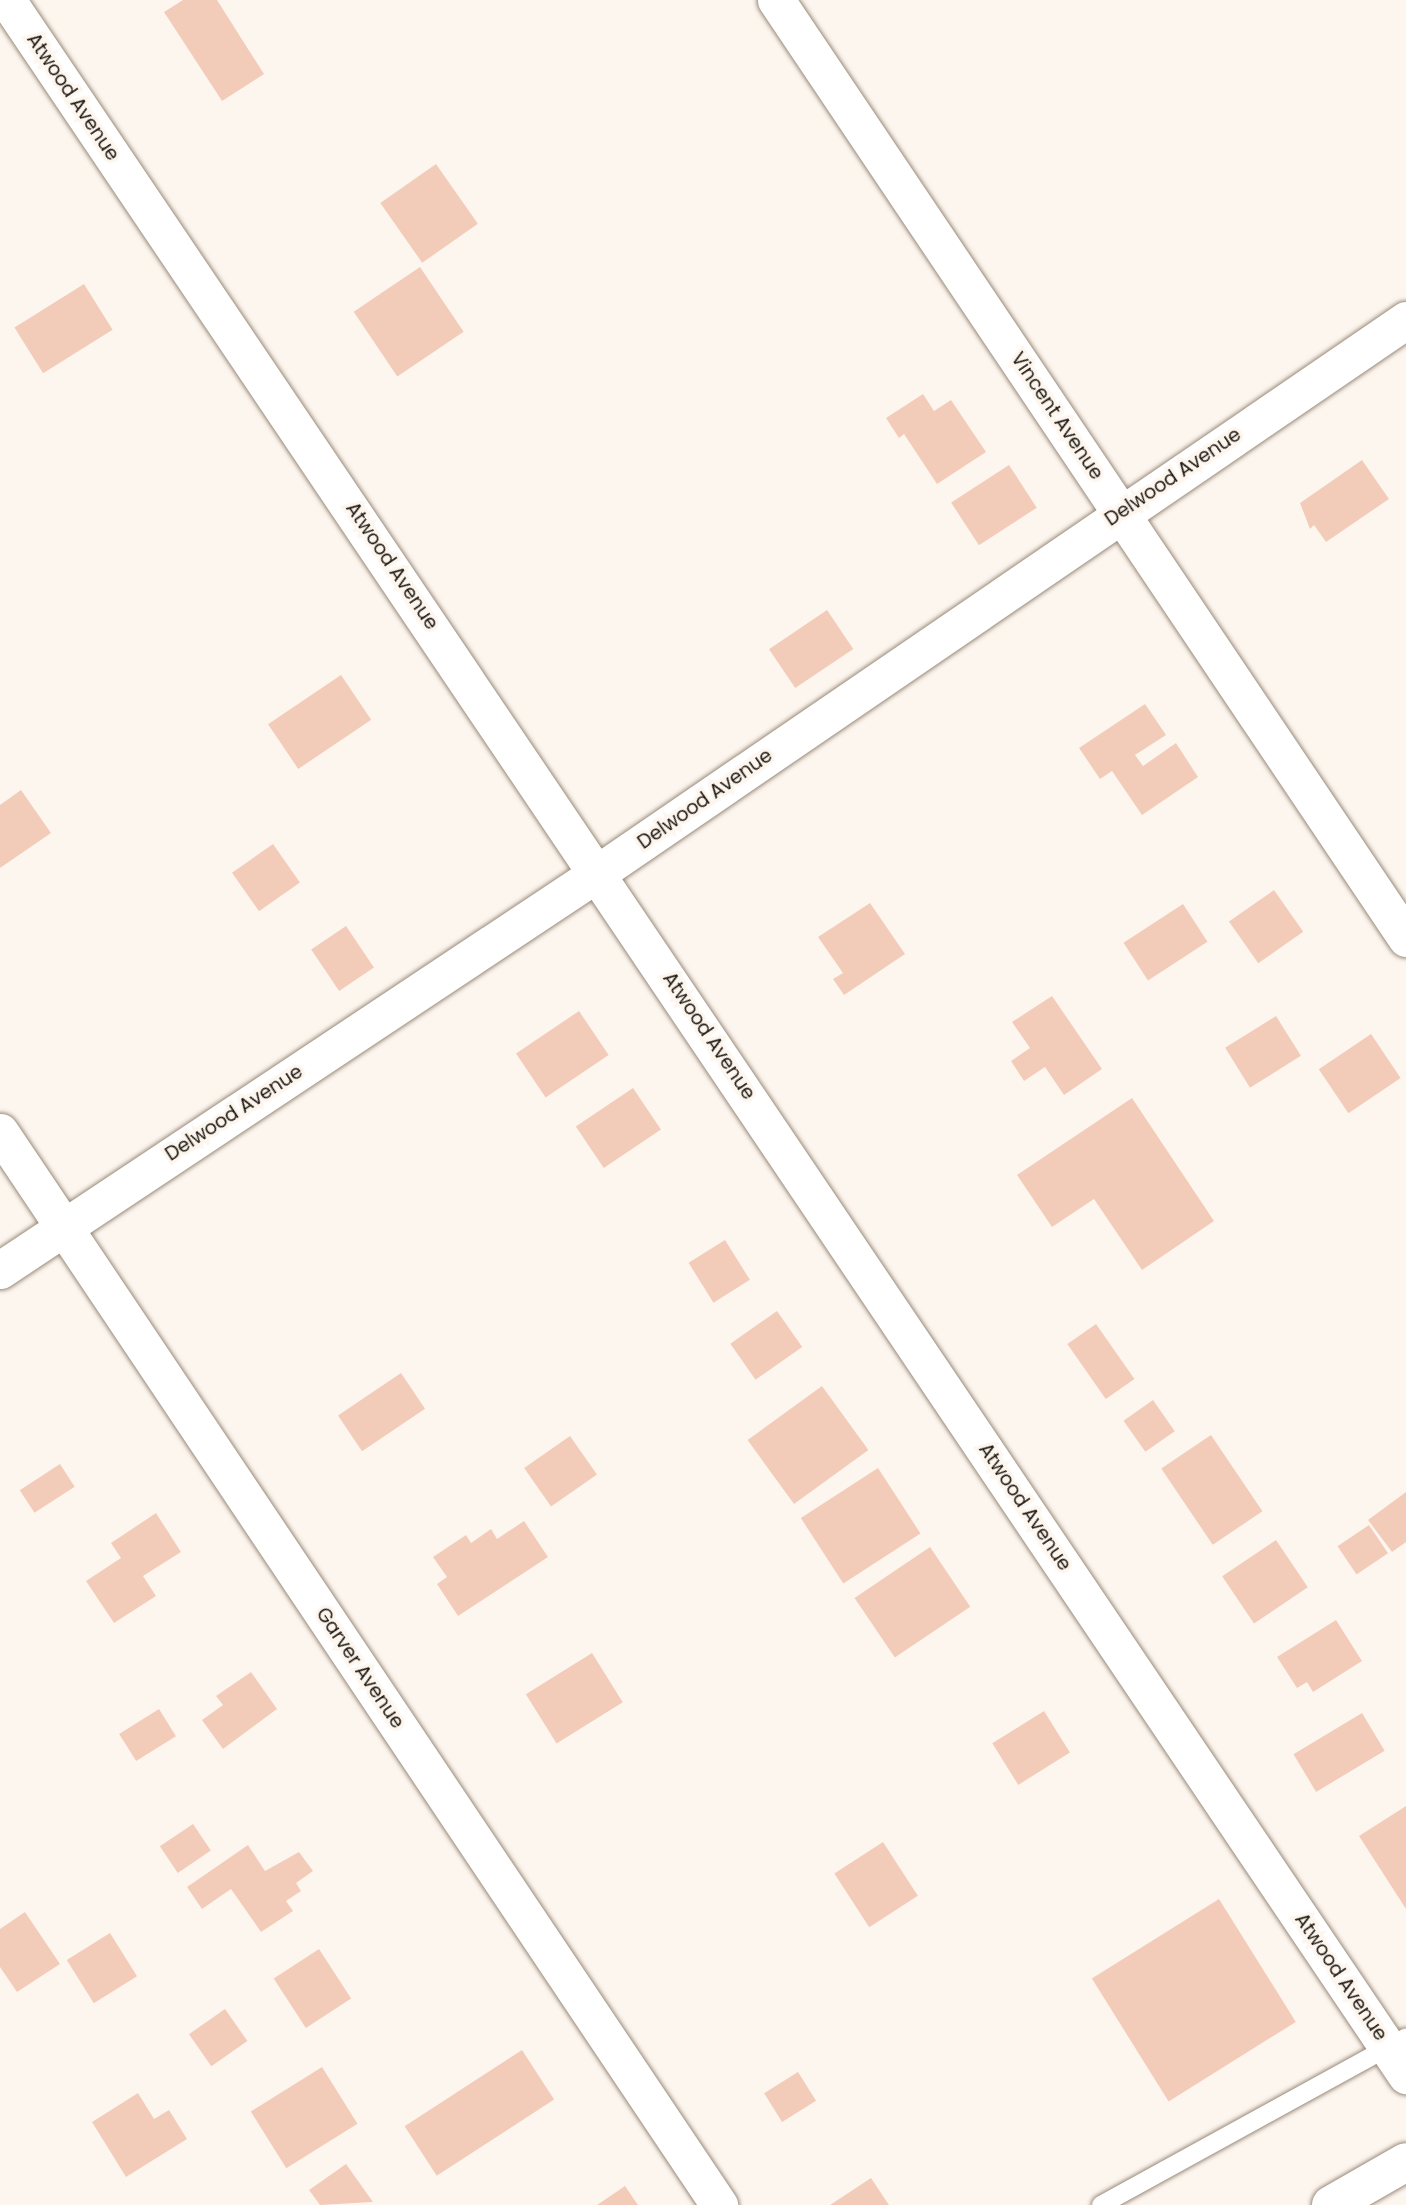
<!DOCTYPE html>
<html>
<head>
<meta charset="utf-8">
<style>
	body { margin:0 }
	#map { position:relative; width:1406px; height:2205px; overflow:hidden; background:#fdf6ef; font-family:Poppins,sans-serif }
	div>[style] { position:absolute }
	.building>* { inset:0; background:#f3ccb9; transform-origin:0 0 }
	.roads { filter:drop-shadow(0 0 2px #998a79) drop-shadow(0 0 2px #998a79) }
	.service>* { height:18px; margin:-9px; padding:0 9px; transform-origin:9px; border-radius:9px; background:#fff }
	.minor>* { height:37px; margin:-18.5px; padding:0 18.5px; transform-origin:18.5px; border-radius:18.5px; background:#fff }
	.primary>* { height:38px; margin:-19px; padding:0 19px; transform-origin:19px; border-radius:19px; background:#fff }
	span { translate:-50% -50%; white-space:nowrap; text-align:center; line-height:1.15; -webkit-text-stroke:7px #fdf6ef; paint-order:stroke }
	.street-label { font-size:19px; color:#1d1811 }
</style>
</head>
<body>
<div id="map">
	<div class="building">
		<i style="clip-path:polygon(183px 0,217px 0,264px 74px,222px 101px,164px 12px)"></i>
		<i style="left:436px;top:164px;width:73px;height:68px;rotate:55deg"></i>
		<i style="left:420px;top:267px;width:78px;height:80px;rotate:56deg"></i>
		<i style="left:84px;top:284px;width:54px;height:82px;rotate:58deg"></i>
		<i style="clip-path:polygon(923px 394px,934px 411px,951px 400px,986px 452px,937px 484px,904px 434px,899px 438px,886px 418px)"></i>
		<i style="clip-path:polygon(1362px 460px,1389px 499px,1326px 542px,1314px 525px,1310px 529px,1300px 503px)"></i>
		<i style="left:1009px;top:465px;width:51px;height:69px;rotate:57deg"></i>
		<i style="left:827px;top:610px;width:47px;height:70px;rotate:56deg"></i>
		<i style="left:341px;top:675px;width:54px;height:88px;rotate:56deg"></i>
		<i style="clip-path:polygon(1145px 704px,1166px 735px,1135px 755px,1143px 766px,1176px 743px,1198px 777px,1142px 815px,1112px 771px,1100px 779px,1079px 748px)"></i>
		<i style="clip-path:polygon(21px 790px,51px 833px,0 868px,0 805px)"></i>
		<i style="left:273px;top:844px;width:47px;height:50px;rotate:55deg"></i>
		<i style="left:1274px;top:890px;width:51px;height:55px;rotate:55deg"></i>
		<i style="clip-path:polygon(870px 903px,905px 954px,844px 995px,833px 979px,843px 973px,818px 937px)"></i>
		<i style="left:1183px;top:904px;width:45px;height:71px;rotate:57deg"></i>
		<i style="left:346px;top:926px;width:50px;height:42px;rotate:56deg"></i>
		<i style="clip-path:polygon(1052px 996px,1102px 1069px,1064px 1095px,1045px 1067px,1024px 1081px,1011px 1061px,1030px 1048px,1012px 1022px)"></i>
		<i style="left:579px;top:1011px;width:53px;height:76px;rotate:56deg"></i>
		<i style="left:1276px;top:1016px;width:47px;height:60px;rotate:58deg"></i>
		<i style="left:1371px;top:1034px;width:53px;height:63px;rotate:56deg"></i>
		<i style="left:633px;top:1088px;width:50px;height:69px;rotate:56deg"></i>
		<i style="clip-path:polygon(1132px 1098px,1214px 1221px,1142px 1270px,1094px 1199px,1052px 1227px,1017px 1175px)"></i>
		<i style="left:725px;top:1240px;width:47px;height:43px;rotate:58deg"></i>
		<i style="left:777px;top:1311px;width:44px;height:57px;rotate:55deg"></i>
		<i style="left:1096px;top:1324px;width:67px;height:35px;rotate:55deg"></i>
		<i style="left:401px;top:1373px;width:43px;height:76px;rotate:56deg"></i>
		<i style="left:822px;top:1386px;width:79px;height:92px;rotate:54deg"></i>
		<i style="left:1153px;top:1400px;width:38px;height:36px;rotate:55deg"></i>
		<i style="left:1211px;top:1435px;width:92px;height:60px;rotate:56deg"></i>
		<i style="left:570px;top:1436px;width:47px;height:56px;rotate:55deg"></i>
		<i style="left:60px;top:1464px;width:27px;height:48px;rotate:57deg"></i>
		<i style="left:878px;top:1468px;width:78px;height:92px;rotate:57deg"></i>
		<i style="clip-path:polygon(1406px 1492px,1406px 1542px,1392px 1552px,1368px 1520px)"></i>
		<i style="clip-path:polygon(156px 1513px,181px 1552px,143px 1576px,156px 1596px,114px 1623px,86px 1581px,121px 1558px,111px 1543px)"></i>
		<i style="clip-path:polygon(524px 1521px,548px 1557px,458px 1616px,437px 1584px,447px 1577px,433px 1557px,466px 1535px,471px 1543px,491px 1529px,497px 1539px)"></i>
		<i style="left:1369px;top:1525px;width:34px;height:38px;rotate:56deg"></i>
		<i style="left:1276px;top:1540px;width:57px;height:65px;rotate:56deg"></i>
		<i style="left:930px;top:1547px;width:72px;height:91px;rotate:56deg"></i>
		<i style="clip-path:polygon(1336px 1620px,1362px 1661px,1313px 1692px,1307px 1682px,1297px 1688px,1277px 1657px)"></i>
		<i style="left:592px;top:1653px;width:58px;height:78px;rotate:58deg"></i>
		<i style="clip-path:polygon(251px 1672px,277px 1709px,223px 1749px,202px 1720px,223px 1705px,216px 1696px)"></i>
		<i style="left:159px;top:1709px;width:32px;height:47px;rotate:58deg"></i>
		<i style="left:1044px;top:1711px;width:49px;height:61px;rotate:58deg"></i>
		<i style="left:1362px;top:1713px;width:44px;height:80px;rotate:59deg"></i>
		<i style="clip-path:polygon(1406px 1806px,1406px 1909px,1359px 1836px)"></i>
		<i style="left:193px;top:1824px;width:32px;height:40px;rotate:56deg"></i>
		<i style="left:883px;top:1842px;width:64px;height:58px;rotate:57deg"></i>
		<i style="clip-path:polygon(248px 1845px,265px 1871px,299px 1852px,313px 1871px,296px 1883px,301px 1891px,286px 1901px,293px 1911px,261px 1932px,231px 1889px,202px 1909px,187px 1887px)"></i>
		<i style="left:1219px;top:1899px;width:145px;height:150px;rotate:58deg"></i>
		<i style="clip-path:polygon(25px 1912px,60px 1964px,17px 1992px,0 1967px,0 1929px)"></i>
		<i style="left:110px;top:1933px;width:51px;height:51px;rotate:58deg"></i>
		<i style="left:319px;top:1949px;width:59px;height:54px;rotate:57deg"></i>
		<i style="left:225px;top:2009px;width:39px;height:44px;rotate:55deg"></i>
		<i style="left:522px;top:2050px;width:59px;height:140px;rotate:57deg"></i>
		<i style="left:322px;top:2067px;width:67px;height:84px;rotate:58deg"></i>
		<i style="left:798px;top:2072px;width:34px;height:40px;rotate:58deg"></i>
		<i style="clip-path:polygon(138px 2093px,154px 2119px,169px 2110px,187px 2139px,126px 2177px,92px 2122px)"></i>
		<i style="clip-path:polygon(346px 2164px,373px 2202px,320px 2205px,309px 2190px)"></i>
		<i style="clip-path:polygon(871px 2178px,889px 2205px,830px 2205px)"></i>
		<i style="clip-path:polygon(625px 2186px,638px 2205px,597px 2205px)"></i>
	</div>
	<div class="roads">
		<div class="service">
			<i style="left:1101px;top:2205px;width:348px;rotate:-28.8deg"></i>
		</div>
		<div class="minor">
			<i style="left:7px;top:0;width:2503px;rotate:56.01deg"></i>
			<i style="left:776px;top:0;width:1130px;rotate:56.11deg"></i>
			<i style="left:0;top:1132px;width:1292px;rotate:56.17deg"></i>
			<i style="left:0;top:1270px;width:719px;rotate:-33.6deg"></i>
			<i style="left:599px;top:872px;width:978px;rotate:-34.37deg"></i>
		</div>
		<div class="primary">
			<i style="left:1331px;top:2205px;width:86px;rotate:-29.8deg"></i>
		</div>
	</div>
	<div class="street-label">
		<span style="left:73px;top:97px;rotate:56deg">Atwood Avenue</span>
		<span style="left:1057px;top:416px;rotate:56deg">Vincent Avenue</span>
		<span style="left:1173px;top:477px;rotate:-34deg">Delwood Avenue</span>
		<span style="left:392px;top:566px;rotate:56deg">Atwood Avenue</span>
		<span style="left:705px;top:799px;rotate:-35deg">Delwood Avenue</span>
		<span style="left:709px;top:1036px;rotate:56deg">Atwood Avenue</span>
		<span style="left:234px;top:1113px;rotate:-33deg">Delwood Avenue</span>
		<span style="left:1025px;top:1507px;rotate:56deg">Atwood Avenue</span>
		<span style="left:360px;top:1668px;rotate:56deg">Garver Avenue</span>
		<span style="left:1341px;top:1977px;rotate:56deg">Atwood Avenue</span>
	</div>
</div>
</body>
</html>
